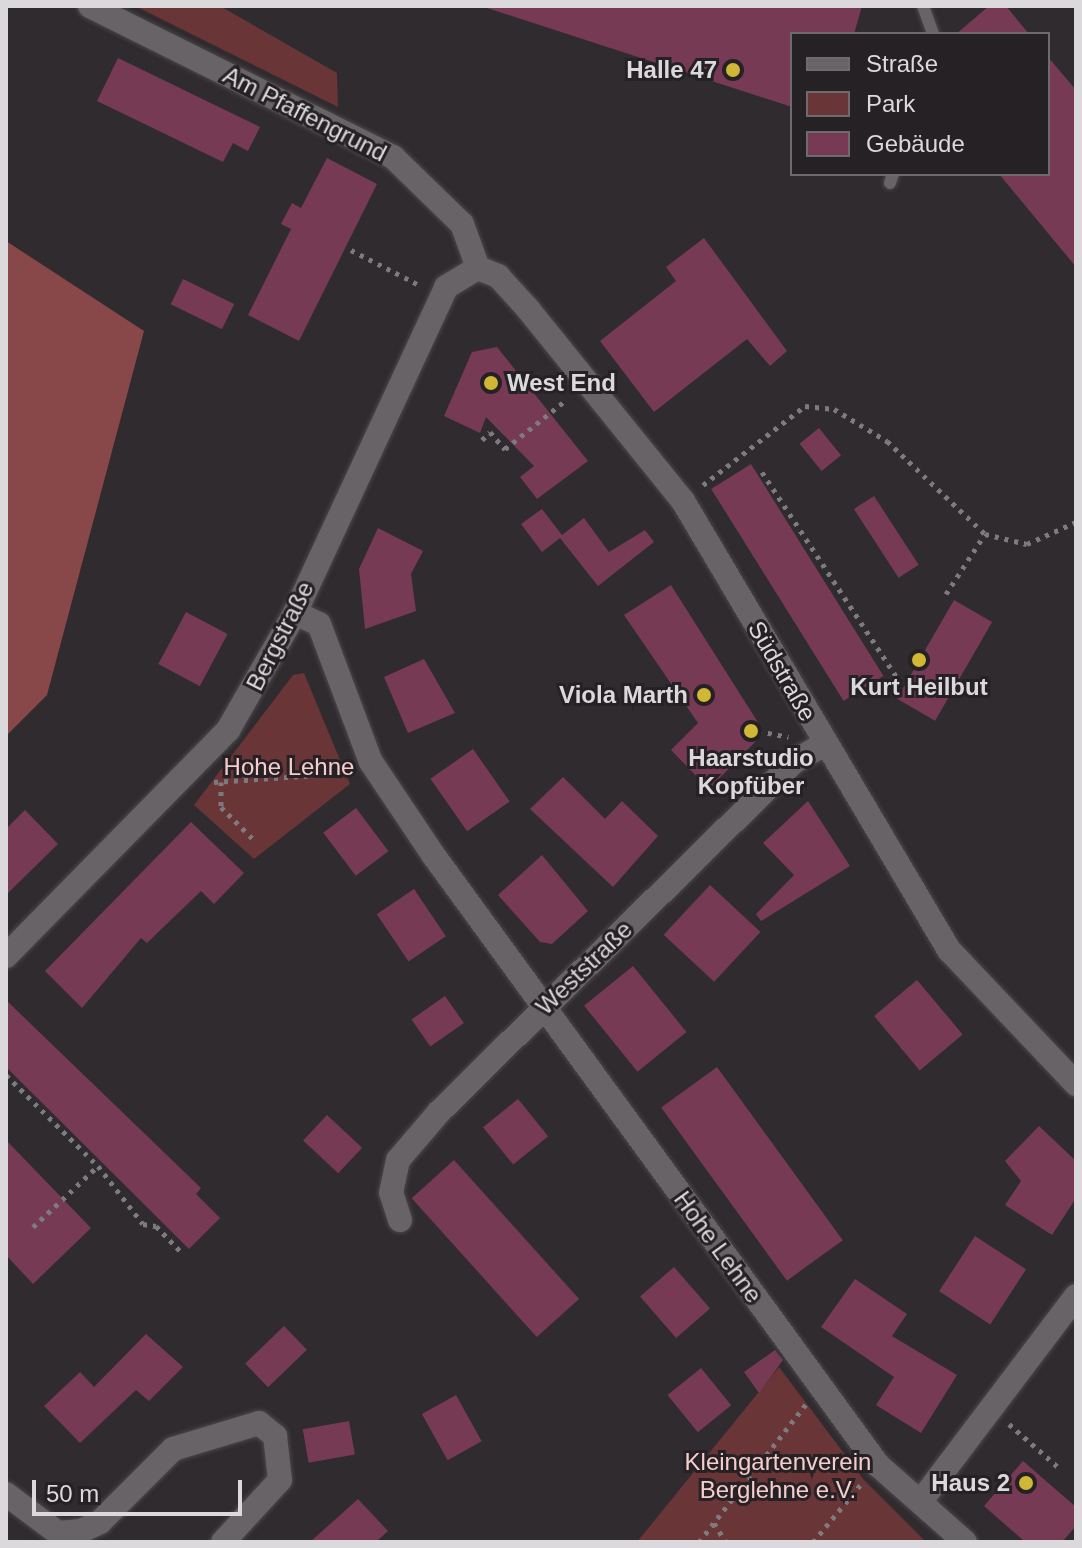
<!DOCTYPE html>
<html>
<head>
<meta charset="utf-8">
<style>
	body { margin:0 }
	#map { position:relative; width:1082px; height:1548px; overflow:hidden; background:#2f2b2e; font-family:Arial,sans-serif }
	div>[style] { position:absolute }
	.green>* { inset:0; background:#693536 }
	.forest>* { inset:0; background:#884748 }
	.building>* { inset:0; background:#763a55; transform-origin:0 0 }
	.path>* { height:5px; margin-top:-2.5px; transform-origin:0; background:repeating-linear-gradient(90deg,#7e7b7e 0 4px,transparent 0 10px) }
	.roads { filter:drop-shadow(0 0 2px #4a464a) drop-shadow(0 0 2px #4a464a) }
	.lane>* { height:12px; margin:-6px; padding:0 6px; transform-origin:6px; border-radius:6px; background:#676367 }
	.street>* { height:24px; margin:-12px; padding:0 12px; transform-origin:12px; border-radius:12px; background:#676367 }
	.dots>* { width:22px; height:22px; translate:-50% -50%; box-sizing:border-box; border:4px solid #252125; border-radius:50% }
	span { translate:-50% -50%; white-space:nowrap; text-align:center; line-height:1.15; -webkit-text-stroke:6px #252125; paint-order:stroke }
	.poi-label { font-size:24px; color:#dcd9dc; font-weight:700 }
	.right { translate:-100% -50%; text-align:right }
	.left { translate:0 -50%; text-align:left }
	.street-label { font-size:24px; color:#dcd9dc }
	.park-label { font-size:24px; color:#f7cccc }
	.frame { position:absolute; inset:0; border:8px solid #dcd9dc; pointer-events:none }
	.legend { position:absolute; left:790px; top:32px; width:260px; height:144px; box-sizing:border-box; background:#252125; border:2px solid #6e6b6e; margin:0; padding:10px 14px; list-style:none; font-size:24px; color:#dcd9dc }
	.legend li { display:flex; align-items:center; gap:16px; height:40px }
	.legend b { width:40px; border:2px solid #6e6b6e }
	.scale { position:absolute; left:32px; top:1480px; width:210px; height:36px; box-sizing:border-box; border:4px solid #dcd9dc; border-top:0; padding-left:10px; font-size:24px; line-height:28px; white-space:nowrap; color:#dcd9dc; -webkit-text-stroke:6px #252125; paint-order:stroke }
</style>
</head>
<body>
<div id="map">
	<div class="green">
		<i style="clip-path:polygon(135px 6px,220px 6px,337px 73px,338px 107px)"></i>
		<i style="clip-path:polygon(304px 673px,350px 784px,254px 859px,194px 805px,293px 675px)"></i>
		<i style="clip-path:polygon(779px 1367px,864px 1480px,926px 1542px,637px 1542px)"></i>
	</div>
	<div class="forest">
		<i style="clip-path:polygon(6px 241px,144px 331px,47px 695px,6px 736px)"></i>
	</div>
	<div class="building">
		<i style="clip-path:polygon(481px 6px,862px 6px,854px 34px,792px 34px,792px 107px)"></i>
		<i style="clip-path:polygon(989px 6px,1006px 6px,1029px 34px,956px 34px)"></i>
		<i style="clip-path:polygon(1048px 57px,1076px 90px,1076px 267px,999px 174px,1048px 174px)"></i>
		<i style="clip-path:polygon(118px 58px,260px 127px,248px 151px,233px 143px,223px 162px,97px 101px)"></i>
		<i style="clip-path:polygon(327px 158px,377px 184px,299px 341px,248px 315px,291px 229px,281px 224px,292px 203px,301px 208px)"></i>
		<i style="clip-path:polygon(704px 238px,787px 351px,770px 366px,747px 339px,654px 412px,600px 341px,676px 281px,666px 267px)"></i>
		<i style="left:183px;top:279px;width:57px;height:28px;rotate:26deg"></i>
		<i style="clip-path:polygon(497px 347px,588px 461px,537px 499px,520px 477px,534px 466px,486px 417px,480px 433px,444px 416px,472px 352px)"></i>
		<i style="left:819px;top:428px;width:35px;height:25px;rotate:51deg"></i>
		<i style="left:751px;top:464px;width:250px;height:47px;rotate:58deg"></i>
		<i style="left:874px;top:496px;width:82px;height:24px;rotate:57deg"></i>
		<i style="clip-path:polygon(542px 509px,562px 535px,584px 518px,609px 552px,645px 530px,654px 542px,598px 586px,560px 538px,542px 552px,521px 524px)"></i>
		<i style="clip-path:polygon(378px 528px,423px 551px,411px 574px,416px 611px,365px 629px,359px 569px)"></i>
		<i style="clip-path:polygon(671px 585px,759px 724px,758px 739px,709px 789px,671px 750px,698px 723px,624px 615px)"></i>
		<i style="left:954px;top:600px;width:44px;height:114px;rotate:30deg"></i>
		<i style="left:186px;top:612px;width:47px;height:59px;rotate:28deg"></i>
		<i style="clip-path:polygon(424px 659px,455px 713px,408px 733px,384px 677px)"></i>
		<i style="left:473px;top:749px;width:64px;height:52px;rotate:55deg"></i>
		<i style="clip-path:polygon(563px 777px,605px 819px,622px 801px,658px 836px,613px 887px,530px 809px)"></i>
		<i style="clip-path:polygon(808px 801px,850px 866px,761px 921px,756px 914px,794px 875px,763px 843px)"></i>
		<i style="left:356px;top:808px;width:54px;height:41px;rotate:53deg"></i>
		<i style="clip-path:polygon(25px 810px,58px 844px,6px 895px,6px 829px)"></i>
		<i style="clip-path:polygon(191px 822px,244px 873px,214px 904px,201px 891px,147px 943px,141px 938px,82px 1008px,45px 971px)"></i>
		<i style="clip-path:polygon(542px 855px,588px 911px,552px 944px,540px 942px,498px 895px)"></i>
		<i style="left:710px;top:885px;width:69px;height:68px;rotate:43deg"></i>
		<i style="left:414px;top:889px;width:57px;height:45px;rotate:56deg"></i>
		<i style="left:633px;top:966px;width:85px;height:63px;rotate:51deg"></i>
		<i style="left:917px;top:980px;width:71px;height:56px;rotate:50deg"></i>
		<i style="left:445px;top:996px;width:33px;height:41px;rotate:55deg"></i>
		<i style="clip-path:polygon(6px 1000px,201px 1188px,196px 1194px,220px 1218px,189px 1249px,6px 1067px)"></i>
		<i style="left:717px;top:1067px;width:214px;height:69px;rotate:54deg"></i>
		<i style="left:518px;top:1099px;width:48px;height:45px;rotate:51deg"></i>
		<i style="left:327px;top:1115px;width:48px;height:35px;rotate:43deg"></i>
		<i style="clip-path:polygon(1039px 1126px,1076px 1161px,1076px 1198px,1052px 1235px,1005px 1205px,1021px 1181px,1005px 1161px)"></i>
		<i style="clip-path:polygon(6px 1140px,91px 1228px,33px 1284px,6px 1255px)"></i>
		<i style="left:454px;top:1160px;width:187px;height:57px;rotate:48deg"></i>
		<i style="left:975px;top:1236px;width:61px;height:66px;rotate:33deg"></i>
		<i style="left:674px;top:1267px;width:55px;height:45px;rotate:49deg"></i>
		<i style="clip-path:polygon(855px 1279px,907px 1314px,892px 1336px,957px 1375px,921px 1433px,876px 1405px,894px 1377px,821px 1327px)"></i>
		<i style="left:284px;top:1326px;width:33px;height:54px;rotate:46deg"></i>
		<i style="clip-path:polygon(146px 1334px,183px 1367px,149px 1401px,136px 1390px,80px 1443px,44px 1406px,80px 1372px,94px 1387px)"></i>
		<i style="clip-path:polygon(775px 1350px,783px 1360px,759px 1393px,744px 1372px)"></i>
		<i style="left:701px;top:1368px;width:48px;height:43px;rotate:51deg"></i>
		<i style="left:456px;top:1395px;width:53px;height:39px;rotate:61deg"></i>
		<i style="left:349px;top:1421px;width:34px;height:47px;rotate:80deg"></i>
		<i style="clip-path:polygon(1023px 1461px,1076px 1507px,1076px 1526px,1062px 1542px,1025px 1542px,984px 1506px)"></i>
		<i style="clip-path:polygon(358px 1499px,388px 1531px,376px 1542px,310px 1542px)"></i>
	</div>
	<div class="path">
		<i style="left:351px;top:250px;width:79px;rotate:27.2deg"></i>
		<i style="left:482px;top:440px;width:11px;rotate:-45deg"></i>
		<i style="left:490px;top:432px;width:23px;rotate:49deg"></i>
		<i style="left:505px;top:449px;width:78px;rotate:-38.8deg"></i>
		<i style="left:762px;top:472px;width:248px;rotate:56.7deg"></i>
		<i style="left:703px;top:485px;width:129px;rotate:-37.8deg"></i>
		<i style="left:805px;top:406px;width:29px;rotate:6deg"></i>
		<i style="left:834px;top:409px;width:62px;rotate:31.1deg"></i>
		<i style="left:887px;top:441px;width:135px;rotate:43.5deg"></i>
		<i style="left:985px;top:534px;width:43px;rotate:13.4deg"></i>
		<i style="left:1027px;top:544px;width:54px;rotate:-24.2deg"></i>
		<i style="left:946px;top:594px;width:72px;rotate:-57deg"></i>
		<i style="left:758px;top:731px;width:31px;rotate:11deg"></i>
		<i style="left:214px;top:782px;width:134px;rotate:-3.8deg"></i>
		<i style="left:221px;top:782px;width:25px;rotate:90deg"></i>
		<i style="left:221px;top:807px;width:47px;rotate:45deg"></i>
		<i style="left:6px;top:1075px;width:129px;rotate:44.7deg"></i>
		<i style="left:98px;top:1166px;width:73px;rotate:52.2deg"></i>
		<i style="left:143px;top:1224px;width:13px;rotate:9deg"></i>
		<i style="left:156px;top:1226px;width:37px;rotate:46deg"></i>
		<i style="left:33px;top:1227px;width:89px;rotate:-43.2deg"></i>
		<i style="left:1009px;top:1424px;width:67px;rotate:41.3deg"></i>
		<i style="left:714px;top:1523px;width:22px;rotate:58deg"></i>
		<i style="left:699px;top:1542px;width:175px;rotate:-52.2deg"></i>
		<i style="left:813px;top:1542px;width:77px;rotate:-50.3deg"></i>
	</div>
	<div class="roads">
		<div class="lane">
			<i style="left:923px;top:6px;width:30px;rotate:70deg"></i>
			<i style="left:890px;top:183px;width:9px;rotate:-72deg"></i>
		</div>
		<div class="street">
			<i style="left:90px;top:6px;width:339px;rotate:26.5deg"></i>
			<i style="left:393px;top:157px;width:96px;rotate:44.2deg"></i>
			<i style="left:462px;top:224px;width:47px;rotate:70deg"></i>
			<i style="left:478px;top:268px;width:22px;rotate:22deg"></i>
			<i style="left:498px;top:276px;width:45px;rotate:47.7deg"></i>
			<i style="left:528px;top:309px;width:247px;rotate:51.1deg"></i>
			<i style="left:683px;top:501px;width:522px;rotate:59.36deg"></i>
			<i style="left:949px;top:950px;width:185px;rotate:46.5deg"></i>
			<i style="left:295px;top:613px;width:26px;rotate:25deg"></i>
			<i style="left:319px;top:624px;width:147px;rotate:69.4deg"></i>
			<i style="left:371px;top:762px;width:113px;rotate:56.2deg"></i>
			<i style="left:434px;top:856px;width:754px;rotate:53.91deg"></i>
			<i style="left:878px;top:1465px;width:116px;rotate:41.5deg"></i>
			<i style="left:6px;top:956px;width:317px;rotate:-45.5deg"></i>
			<i style="left:228px;top:730px;width:135px;rotate:-60.2deg"></i>
			<i style="left:295px;top:613px;width:359px;rotate:-65.1deg"></i>
			<i style="left:446px;top:287px;width:37px;rotate:-31deg"></i>
			<i style="left:400px;top:1220px;width:28px;rotate:-108deg"></i>
			<i style="left:391px;top:1193px;width:34px;rotate:-78deg"></i>
			<i style="left:398px;top:1160px;width:65px;rotate:-49.4deg"></i>
			<i style="left:440px;top:1111px;width:499px;rotate:-44.6deg"></i>
			<i style="left:795px;top:761px;width:34px;rotate:-30deg"></i>
			<i style="left:6px;top:1494px;width:65px;rotate:36.9deg"></i>
			<i style="left:58px;top:1533px;width:23px;rotate:-5deg"></i>
			<i style="left:81px;top:1531px;width:21px;rotate:-25deg"></i>
			<i style="left:100px;top:1522px;width:103px;rotate:-45deg"></i>
			<i style="left:173px;top:1449px;width:90px;rotate:-16.8deg"></i>
			<i style="left:259px;top:1423px;width:21px;rotate:39deg"></i>
			<i style="left:275px;top:1436px;width:44px;rotate:83.5deg"></i>
			<i style="left:280px;top:1480px;width:84px;rotate:132.6deg"></i>
			<i style="left:921px;top:1501px;width:257px;rotate:-52.9deg"></i>
		</div>
	</div>
	<div class="dots">
		<i style="left:733px;top:70px;background:#d1b736"></i>
		<i style="left:491px;top:383px;background:#d1b736"></i>
		<i style="left:919px;top:660px;background:#d1b736"></i>
		<i style="left:704px;top:695px;background:#d1b736"></i>
		<i style="left:751px;top:731px;background:#d1b736"></i>
		<i style="left:1026px;top:1483px;background:#d1b736"></i>
	</div>
	<div class="poi-label">
		<span class="right" style="left:717px;top:70px">Halle 47</span>
		<span class="left" style="left:507px;top:383px">West End</span>
		<span style="left:919px;top:687px">Kurt Heilbut</span>
		<span class="right" style="left:688px;top:695px">Viola Marth</span>
		<span style="left:751px;top:772px">Haarstudio<br>Kopfüber</span>
		<span class="right" style="left:1010px;top:1483px">Haus 2</span>
	</div>
	<div class="street-label">
		<span style="left:305px;top:114px;rotate:27deg">Am Pfaffengrund</span>
		<span style="left:280px;top:636px;rotate:-63deg">Bergstraße</span>
		<span style="left:782px;top:671px;rotate:60deg">Südstraße</span>
		<span style="left:584px;top:968px;rotate:-44deg">Weststraße</span>
		<span style="left:718px;top:1247px;rotate:54deg">Hohe Lehne</span>
	</div>
	<div class="park-label">
		<span style="left:289px;top:767px">Hohe Lehne</span>
		<span style="left:778px;top:1476px">Kleingartenverein<br>Berglehne e.V.</span>
	</div>
	<div class="frame"></div>
	<ul class="legend">
	<li><b style="height:10px;background:#676367"></b>Straße</li>
	<li><b style="height:22px;background:#693536"></b>Park</li>
	<li><b style="height:22px;background:#763a55"></b>Gebäude</li>
	</ul>
	<div class="scale">50 m</div>
</div>
</body>
</html>
